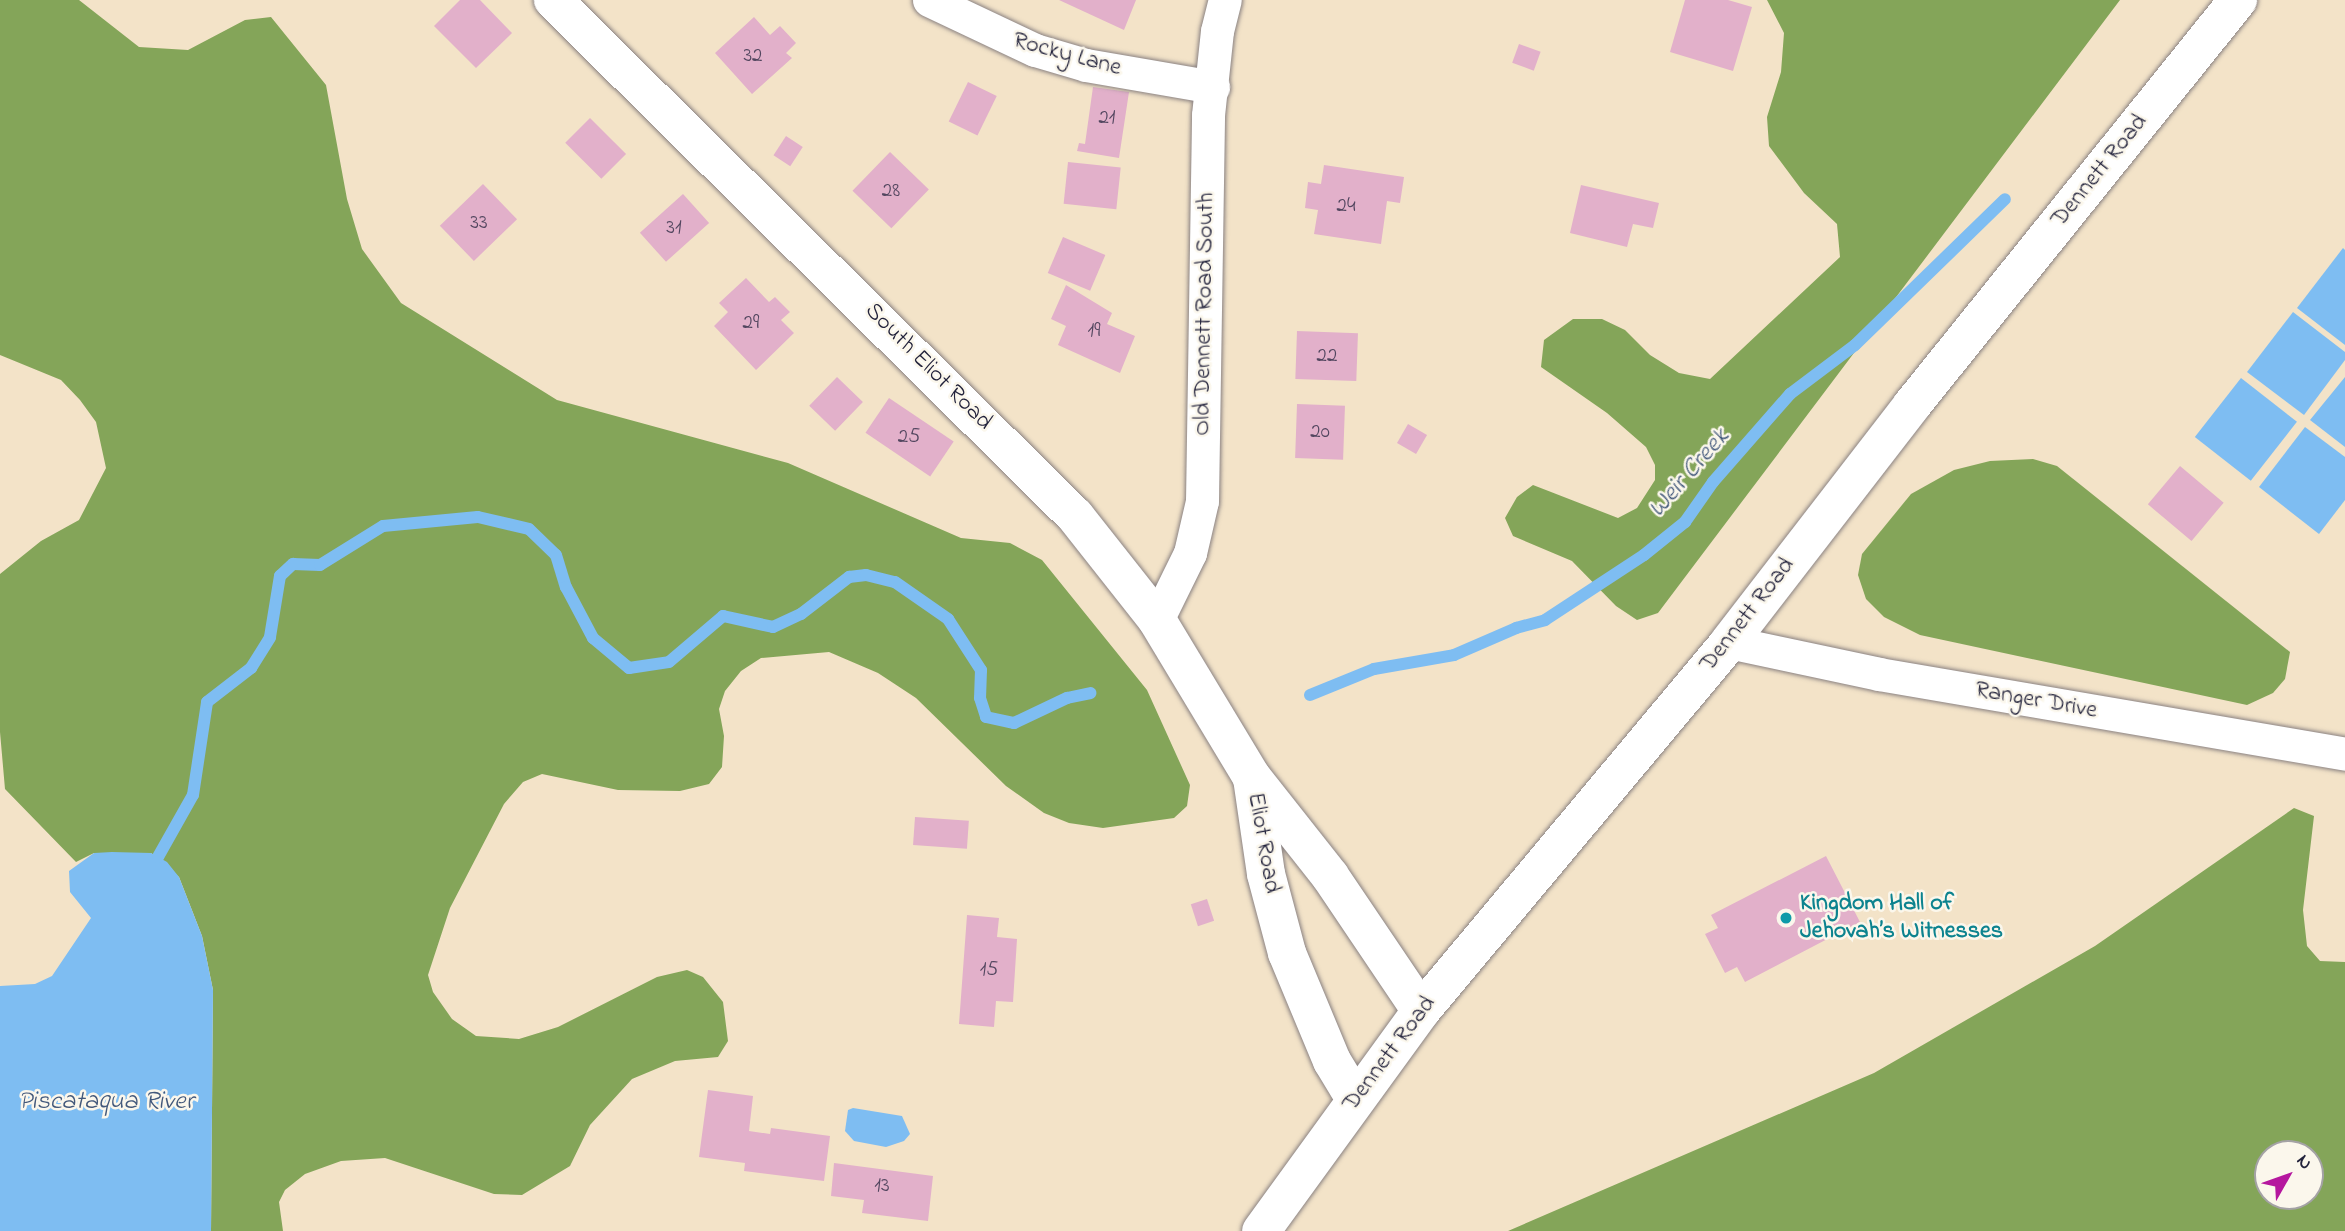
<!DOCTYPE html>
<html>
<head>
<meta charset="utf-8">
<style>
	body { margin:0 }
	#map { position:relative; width:2345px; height:1231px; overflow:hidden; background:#f3e3c8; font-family:"Indie Flower",sans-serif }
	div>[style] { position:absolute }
	.forest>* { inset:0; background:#84a559 }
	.water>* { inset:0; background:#7ebdf2; transform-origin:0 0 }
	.stream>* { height:12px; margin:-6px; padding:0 6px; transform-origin:6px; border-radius:6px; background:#7ebdf2 }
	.building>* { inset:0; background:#e2b0ca; transform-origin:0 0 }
	.roads { filter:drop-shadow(0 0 2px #8a8282) drop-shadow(0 0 2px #8a8282) }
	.minor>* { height:33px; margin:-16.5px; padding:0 16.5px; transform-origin:16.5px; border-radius:16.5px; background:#fff }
	.tertiary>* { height:38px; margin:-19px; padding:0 19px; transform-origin:19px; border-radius:19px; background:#fff }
	.secondary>* { height:38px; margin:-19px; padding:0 19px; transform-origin:19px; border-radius:19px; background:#fff }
	.dots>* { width:19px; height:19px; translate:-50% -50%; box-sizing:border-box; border:4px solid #fbf7ec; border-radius:50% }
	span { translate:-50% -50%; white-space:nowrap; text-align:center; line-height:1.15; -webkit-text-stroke:5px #fbf7ec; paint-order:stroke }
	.number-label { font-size:21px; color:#52465f }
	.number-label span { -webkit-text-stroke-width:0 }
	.street-label { font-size:24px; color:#22223b }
	.culture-label { font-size:24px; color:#0d838f; font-weight:700 }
	.left { translate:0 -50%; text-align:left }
	.water-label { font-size:26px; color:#42587b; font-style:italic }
	.north { position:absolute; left:2254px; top:1140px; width:70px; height:70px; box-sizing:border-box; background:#fbf7ec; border:2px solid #a4a2a5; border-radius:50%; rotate:50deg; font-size:19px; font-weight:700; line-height:28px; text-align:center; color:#22223b }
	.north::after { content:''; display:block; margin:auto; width:24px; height:32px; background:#b5179e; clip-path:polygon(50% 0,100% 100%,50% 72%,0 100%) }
</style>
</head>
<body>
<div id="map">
	<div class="forest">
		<i style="clip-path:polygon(0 0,79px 0,139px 47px,188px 50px,245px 20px,271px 17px,326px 85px,347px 199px,362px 249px,401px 303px,557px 400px,788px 463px,961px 538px,1010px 543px,1042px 560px,1147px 690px,1190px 785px,1187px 806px,1174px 818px,1103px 828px,1069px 823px,1044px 813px,1006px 786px,916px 698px,878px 673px,829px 652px,761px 658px,741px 671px,725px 691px,719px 709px,724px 736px,722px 767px,709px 784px,680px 791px,618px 790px,542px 774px,523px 782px,504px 804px,450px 908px,428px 975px,433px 992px,452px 1019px,476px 1036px,519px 1039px,558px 1027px,657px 977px,687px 970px,703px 977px,723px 1002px,728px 1041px,718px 1057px,675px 1061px,632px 1079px,590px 1125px,570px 1166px,522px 1195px,494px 1194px,385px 1158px,341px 1161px,305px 1174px,285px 1190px,279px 1202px,283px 1231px,211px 1231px,213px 990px,202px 936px,179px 877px,151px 853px,94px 853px,76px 862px,5px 789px,0 732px,0 574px,41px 541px,79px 520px,106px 468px,96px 422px,80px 400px,61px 380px,0 355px)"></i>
		<i style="clip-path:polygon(1767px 0,2120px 0,1658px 613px,1637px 620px,1616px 606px,1572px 561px,1513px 536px,1505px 518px,1517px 497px,1533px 485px,1618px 518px,1637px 508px,1655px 480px,1655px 465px,1646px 447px,1607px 413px,1541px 367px,1544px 340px,1573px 319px,1602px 319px,1625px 330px,1650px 355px,1679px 373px,1710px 379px,1840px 257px,1837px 224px,1804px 193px,1769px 146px,1767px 117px,1781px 72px,1784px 33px)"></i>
		<i style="clip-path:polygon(2033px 459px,2057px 466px,2290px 652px,2285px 679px,2273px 693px,2247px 705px,1920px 635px,1884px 617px,1866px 599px,1858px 575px,1862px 554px,1911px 494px,1954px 470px,1990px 461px)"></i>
		<i style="clip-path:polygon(evenodd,2294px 808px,2314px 816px,2303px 910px,2307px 946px,2320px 961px,2345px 962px,2345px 1231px,1508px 1231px,1874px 1073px,2095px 946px,2294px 808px,2268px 1154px,2310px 1154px,2310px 1196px,2268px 1196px,2268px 1154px)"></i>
	</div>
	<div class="water">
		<i style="clip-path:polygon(2343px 248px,2345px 250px,2345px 345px,2297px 308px)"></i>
		<i style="clip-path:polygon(2293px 312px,2345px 352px,2345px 360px,2304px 415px,2247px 372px)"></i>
		<i style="clip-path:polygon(2345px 377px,2345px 447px,2310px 420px)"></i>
		<i style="left:2241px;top:378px;width:71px;height:75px;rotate:38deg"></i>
		<i style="clip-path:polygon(2305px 427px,2345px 457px,2345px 500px,2319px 534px,2259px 487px)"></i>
		<i style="clip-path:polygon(112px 852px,151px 853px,167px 862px,179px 877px,202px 936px,213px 990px,211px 1231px,0 1231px,0 986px,35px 984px,52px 976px,91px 918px,70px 892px,69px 871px,94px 853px)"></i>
		<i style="clip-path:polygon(853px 1108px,902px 1116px,910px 1134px,904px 1141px,886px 1147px,854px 1141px,845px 1131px,848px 1110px)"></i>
	</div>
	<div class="stream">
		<i style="left:1310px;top:695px;width:69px;rotate:-22.1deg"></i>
		<i style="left:1374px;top:669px;width:81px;rotate:-9.9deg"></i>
		<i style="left:1454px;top:655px;width:68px;rotate:-23.5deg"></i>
		<i style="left:1516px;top:628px;width:30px;rotate:-15deg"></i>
		<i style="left:1545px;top:620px;width:118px;rotate:-33.3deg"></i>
		<i style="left:1644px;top:555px;width:53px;rotate:-38.8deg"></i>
		<i style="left:1685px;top:522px;width:49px;rotate:-55deg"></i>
		<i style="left:1713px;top:482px;width:117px;rotate:-48.8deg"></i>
		<i style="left:1790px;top:394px;width:81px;rotate:-37deg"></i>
		<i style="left:1855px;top:345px;width:209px;rotate:-44.2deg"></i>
		<i style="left:158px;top:857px;width:71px;rotate:-60.6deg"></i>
		<i style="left:193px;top:795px;width:94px;rotate:-81.4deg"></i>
		<i style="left:207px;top:702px;width:56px;rotate:-37.7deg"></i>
		<i style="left:251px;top:668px;width:36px;rotate:-58deg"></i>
		<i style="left:270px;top:637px;width:62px;rotate:-80.7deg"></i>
		<i style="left:280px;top:576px;width:18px;rotate:-43deg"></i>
		<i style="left:293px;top:564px;width:27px;rotate:2deg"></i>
		<i style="left:320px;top:565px;width:74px;rotate:-31.8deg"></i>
		<i style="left:383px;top:526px;width:95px;rotate:-5.4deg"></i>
		<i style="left:478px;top:517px;width:52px;rotate:13.2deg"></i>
		<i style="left:529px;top:529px;width:37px;rotate:44deg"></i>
		<i style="left:556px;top:555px;width:34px;rotate:73deg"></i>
		<i style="left:566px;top:587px;width:58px;rotate:62.1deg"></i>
		<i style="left:593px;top:638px;width:47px;rotate:39.8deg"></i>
		<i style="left:629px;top:668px;width:40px;rotate:-8.5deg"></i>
		<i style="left:669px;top:662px;width:71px;rotate:-40.4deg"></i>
		<i style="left:723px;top:616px;width:51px;rotate:12.4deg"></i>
		<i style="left:773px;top:627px;width:31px;rotate:-25deg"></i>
		<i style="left:801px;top:614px;width:61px;rotate:-37.6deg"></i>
		<i style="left:849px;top:577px;width:17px;rotate:-7deg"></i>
		<i style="left:866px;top:575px;width:30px;rotate:14deg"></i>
		<i style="left:895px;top:582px;width:65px;rotate:34.9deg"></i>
		<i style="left:948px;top:619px;width:61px;rotate:57.1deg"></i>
		<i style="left:981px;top:670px;width:28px;rotate:92deg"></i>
		<i style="left:980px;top:698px;width:20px;rotate:72deg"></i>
		<i style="left:986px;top:717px;width:29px;rotate:12deg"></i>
		<i style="left:1014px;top:723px;width:59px;rotate:-25.3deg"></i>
		<i style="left:1067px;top:698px;width:24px;rotate:-12deg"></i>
	</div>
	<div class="building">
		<i style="clip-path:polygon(460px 0,480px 0,512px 33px,476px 68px,434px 26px)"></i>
		<i style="clip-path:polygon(1059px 0,1136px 0,1124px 30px)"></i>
		<i style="clip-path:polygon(1685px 0,1728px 0,1752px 7px,1733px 71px,1670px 52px)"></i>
		<i style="clip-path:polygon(754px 17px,770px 35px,780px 26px,796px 43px,786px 53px,792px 58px,752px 94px,715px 53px)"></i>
		<i style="left:1519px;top:44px;width:23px;height:20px;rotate:20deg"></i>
		<i style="left:968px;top:82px;width:32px;height:44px;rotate:26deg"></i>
		<i style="clip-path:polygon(1093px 87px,1129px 92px,1119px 158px,1077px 151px,1079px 143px,1085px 144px)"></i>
		<i style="left:590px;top:118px;width:51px;height:35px;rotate:45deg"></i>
		<i style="left:786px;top:136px;width:20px;height:23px;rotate:33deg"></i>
		<i style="left:890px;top:152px;width:54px;height:54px;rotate:44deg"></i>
		<i style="left:1068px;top:162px;width:53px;height:42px;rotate:6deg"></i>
		<i style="clip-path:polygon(1324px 165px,1404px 177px,1400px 203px,1387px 201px,1381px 244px,1314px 234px,1318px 210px,1305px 208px,1308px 182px,1321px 184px)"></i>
		<i style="left:483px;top:184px;width:49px;height:60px;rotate:46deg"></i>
		<i style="clip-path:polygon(1581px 185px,1659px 203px,1653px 228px,1633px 224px,1627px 247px,1570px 233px)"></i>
		<i style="left:683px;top:194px;width:39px;height:58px;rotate:48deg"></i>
		<i style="left:1063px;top:237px;width:46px;height:39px;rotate:23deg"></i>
		<i style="clip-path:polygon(746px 278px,769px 302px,775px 297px,790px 312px,781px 320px,794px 333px,756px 370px,714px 326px,728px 312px,719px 303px)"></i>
		<i style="clip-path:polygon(1066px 285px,1112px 313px,1107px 324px,1135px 336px,1120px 373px,1058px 345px,1066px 326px,1051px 319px)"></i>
		<i style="left:1297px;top:331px;width:61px;height:48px;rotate:2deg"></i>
		<i style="left:837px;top:377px;width:36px;height:40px;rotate:44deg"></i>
		<i style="left:889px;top:398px;width:78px;height:42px;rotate:34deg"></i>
		<i style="left:1297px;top:404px;width:48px;height:54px;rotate:2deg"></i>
		<i style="left:1408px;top:424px;width:22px;height:22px;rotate:30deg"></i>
		<i style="left:2180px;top:466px;width:57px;height:50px;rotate:40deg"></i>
		<i style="left:915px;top:817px;width:54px;height:28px;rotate:4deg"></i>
		<i style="clip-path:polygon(1826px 856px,1860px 922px,1745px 982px,1737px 967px,1725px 973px,1705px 934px,1718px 928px,1711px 915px)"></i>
		<i style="left:1207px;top:899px;width:23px;height:17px;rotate:72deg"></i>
		<i style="clip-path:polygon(967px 915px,999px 918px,997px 937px,1017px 939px,1013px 1002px,996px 1001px,994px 1027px,959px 1024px)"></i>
		<i style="clip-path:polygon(708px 1090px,753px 1096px,749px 1131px,770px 1134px,771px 1128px,830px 1136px,824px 1181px,744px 1171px,745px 1163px,699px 1157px)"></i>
		<i style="clip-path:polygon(834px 1163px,933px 1176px,928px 1221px,862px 1213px,864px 1200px,831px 1196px)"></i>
	</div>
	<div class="roads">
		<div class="minor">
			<i style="left:929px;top:0;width:117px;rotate:25.3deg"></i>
			<i style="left:1035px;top:50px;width:53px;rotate:16.4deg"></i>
			<i style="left:1086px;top:65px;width:129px;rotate:9.8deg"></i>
			<i style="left:1157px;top:620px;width:75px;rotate:-63.8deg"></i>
			<i style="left:1190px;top:553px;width:53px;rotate:-77deg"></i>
			<i style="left:1202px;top:501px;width:386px;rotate:-89.1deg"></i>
			<i style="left:1208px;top:115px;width:84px;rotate:-83.9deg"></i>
			<i style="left:1217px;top:31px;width:32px;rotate:-76deg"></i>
			<i style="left:1729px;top:642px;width:153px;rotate:12deg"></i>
			<i style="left:1879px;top:674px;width:473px;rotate:9.7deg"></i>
		</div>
		<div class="tertiary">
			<i style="left:1421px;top:1011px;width:481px;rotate:-50.1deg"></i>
			<i style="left:1729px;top:642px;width:299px;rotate:-52.3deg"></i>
			<i style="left:1912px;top:405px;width:520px;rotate:-51.17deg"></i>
		</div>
		<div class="secondary">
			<i style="left:553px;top:0;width:734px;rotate:44.67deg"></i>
			<i style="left:1075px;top:516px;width:132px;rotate:51.7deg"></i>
			<i style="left:1157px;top:620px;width:182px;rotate:58.9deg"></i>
			<i style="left:1251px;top:776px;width:127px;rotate:51.7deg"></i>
			<i style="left:1330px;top:876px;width:163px;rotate:56deg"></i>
			<i style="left:1421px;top:1011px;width:272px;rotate:126deg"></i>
			<i style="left:1252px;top:778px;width:97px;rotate:81.7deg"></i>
			<i style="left:1266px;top:874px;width:82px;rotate:75.1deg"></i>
			<i style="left:1287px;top:953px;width:117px;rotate:67.4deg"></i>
			<i style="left:1332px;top:1061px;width:44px;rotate:58.8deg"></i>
		</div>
	</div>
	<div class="dots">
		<i style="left:1786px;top:918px;background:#0f9aa8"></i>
	</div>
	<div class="number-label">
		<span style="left:753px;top:56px">32</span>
		<span style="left:1107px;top:118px">21</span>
		<span style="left:891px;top:191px">28</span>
		<span style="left:1346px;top:206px">24</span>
		<span style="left:479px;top:223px">33</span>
		<span style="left:674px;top:228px">31</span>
		<span style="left:751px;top:323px">29</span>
		<span style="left:1094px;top:331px">19</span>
		<span style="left:1327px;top:356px">22</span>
		<span style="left:1320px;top:432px">20</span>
		<span style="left:909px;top:437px">25</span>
		<span style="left:989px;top:970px">15</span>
		<span style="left:882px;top:1186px">13</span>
	</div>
	<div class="street-label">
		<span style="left:1067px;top:55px;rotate:15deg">Rocky Lane</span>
		<span style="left:2100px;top:171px;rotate:-51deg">Dennett Road</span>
		<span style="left:1205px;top:314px;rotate:-89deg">Old Dennett Road South</span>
		<span style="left:928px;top:367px;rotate:45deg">South Eliot Road</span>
		<span style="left:1748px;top:615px;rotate:-52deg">Dennett Road</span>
		<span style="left:2036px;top:701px;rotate:10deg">Ranger Drive</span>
		<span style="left:1263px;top:843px;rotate:80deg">Eliot Road</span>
		<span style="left:1390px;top:1054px;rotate:-53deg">Dennett Road</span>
	</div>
	<div class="culture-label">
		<span class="left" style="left:1800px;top:918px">Kingdom Hall of<br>Jehovah’s Witnesses</span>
	</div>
	<div class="water-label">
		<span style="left:1690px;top:474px;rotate:-49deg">Weir Creek</span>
		<span style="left:106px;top:1103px">Piscataqua River</span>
	</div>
	<div class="north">N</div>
</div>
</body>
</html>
